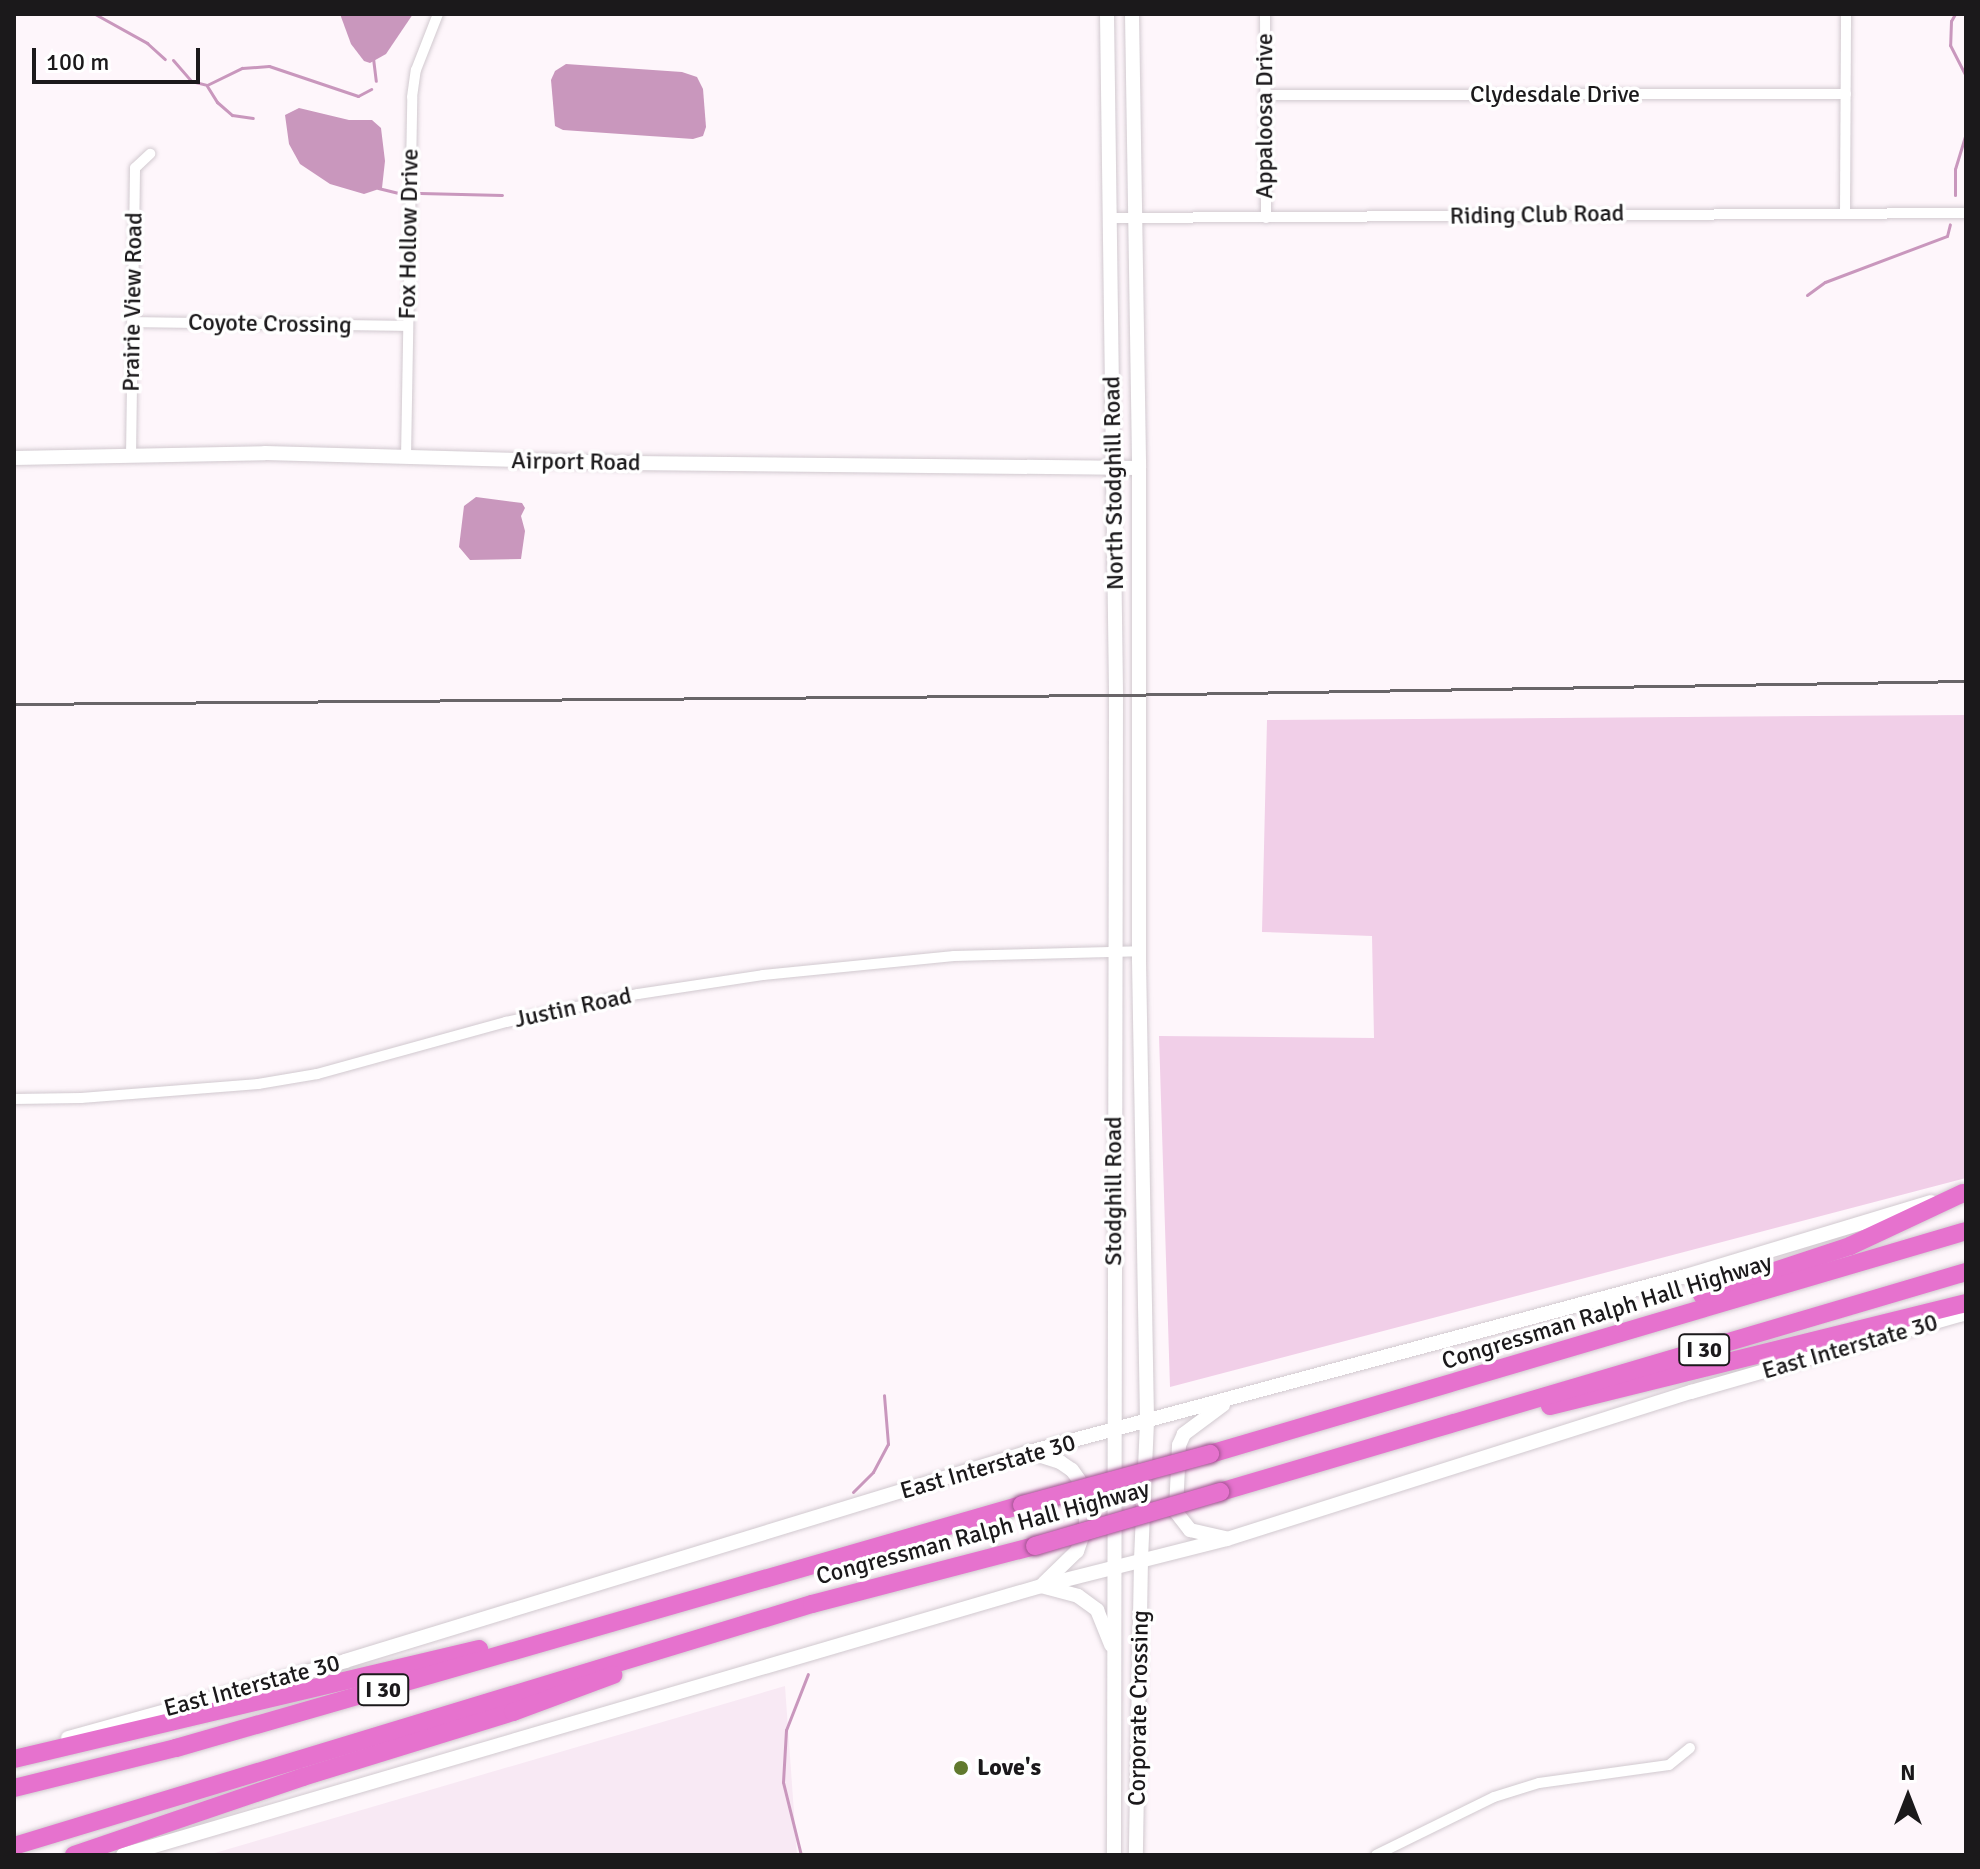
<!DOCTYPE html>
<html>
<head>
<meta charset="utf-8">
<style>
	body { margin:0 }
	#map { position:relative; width:1980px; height:1869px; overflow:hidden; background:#fef6fb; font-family:Signika,sans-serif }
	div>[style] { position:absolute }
	.built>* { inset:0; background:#f8e9f4 }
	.green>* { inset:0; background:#f1cfe8 }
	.water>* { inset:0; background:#c997bd }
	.stream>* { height:3px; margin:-1.5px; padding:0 1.5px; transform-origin:1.5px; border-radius:1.5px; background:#c997bd }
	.roads { filter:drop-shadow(0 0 2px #d1c9cf) drop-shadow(0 0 2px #d1c9cf) }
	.street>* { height:10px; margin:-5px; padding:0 5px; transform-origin:5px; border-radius:5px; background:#fff }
	.secondary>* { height:14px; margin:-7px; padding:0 7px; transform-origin:7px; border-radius:7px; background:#fff }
	.highway>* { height:18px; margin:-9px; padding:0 9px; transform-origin:9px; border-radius:9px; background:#e672ce }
	.rail>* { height:3px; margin:-1.5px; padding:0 1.5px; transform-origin:1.5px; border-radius:1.5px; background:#696568 }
	.bridges { filter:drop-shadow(0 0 2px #9f538f) drop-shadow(0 0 2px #9f538f) }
	.highway-bridge>* { height:18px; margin:-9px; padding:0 9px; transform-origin:9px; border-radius:9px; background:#e672ce }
	.dots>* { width:22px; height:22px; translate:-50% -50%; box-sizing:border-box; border:4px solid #fff; border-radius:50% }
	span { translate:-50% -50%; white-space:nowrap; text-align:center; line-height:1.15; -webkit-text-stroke:7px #fff; paint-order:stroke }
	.shield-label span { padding:2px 6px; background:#fff; border:2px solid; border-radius:6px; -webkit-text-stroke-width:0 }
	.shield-label { font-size:22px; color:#1b191b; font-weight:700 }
	.street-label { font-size:24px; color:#1b191b }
	.poi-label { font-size:24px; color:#1b191b; font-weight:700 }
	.left { translate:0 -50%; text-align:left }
	.frame { position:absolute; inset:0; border:16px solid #1b191b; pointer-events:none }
	.north { position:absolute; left:1868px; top:1757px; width:80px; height:80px; -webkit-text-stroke:6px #fff; paint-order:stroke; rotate:0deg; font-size:22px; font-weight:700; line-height:32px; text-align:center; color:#1b191b }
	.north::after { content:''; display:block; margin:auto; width:28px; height:36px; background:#1b191b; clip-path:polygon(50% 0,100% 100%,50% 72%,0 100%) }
	.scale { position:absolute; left:32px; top:48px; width:168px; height:36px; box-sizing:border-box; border:4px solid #1b191b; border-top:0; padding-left:10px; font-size:24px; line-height:28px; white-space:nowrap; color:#1b191b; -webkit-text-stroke:6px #fff; paint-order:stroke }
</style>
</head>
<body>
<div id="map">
	<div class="built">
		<i style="clip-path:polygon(785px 1686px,797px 1855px,208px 1855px)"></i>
	</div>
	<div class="green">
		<i style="clip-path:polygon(1966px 715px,1966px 1178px,1170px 1387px,1159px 1036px,1374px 1038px,1372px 936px,1262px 932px,1267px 720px)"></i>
	</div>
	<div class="water">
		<i style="clip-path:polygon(340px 14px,413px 14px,386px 54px,370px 63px,364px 61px,351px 44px)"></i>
		<i style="clip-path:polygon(566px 64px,682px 72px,697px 77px,703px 89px,706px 127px,703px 136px,693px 139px,563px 130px,555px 126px,551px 80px,555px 71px)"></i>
		<i style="clip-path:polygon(299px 108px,349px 120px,372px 120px,381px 128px,385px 161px,382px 188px,364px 194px,330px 184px,300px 164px,289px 144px,285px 115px)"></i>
		<i style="clip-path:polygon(476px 497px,522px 503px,525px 508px,521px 516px,525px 531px,521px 559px,470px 560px,459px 547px,464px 506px)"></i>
	</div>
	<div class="stream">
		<i style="left:95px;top:14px;width:60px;rotate:29.1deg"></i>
		<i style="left:147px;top:43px;width:24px;rotate:42deg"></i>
		<i style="left:1955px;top:14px;width:8px;rotate:120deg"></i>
		<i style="left:1951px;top:21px;width:24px;rotate:92deg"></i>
		<i style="left:1950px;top:45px;width:35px;rotate:63deg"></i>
		<i style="left:373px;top:58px;width:23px;rotate:83deg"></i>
		<i style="left:173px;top:60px;width:28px;rotate:49deg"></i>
		<i style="left:191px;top:81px;width:16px;rotate:14deg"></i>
		<i style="left:207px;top:85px;width:39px;rotate:-26deg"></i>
		<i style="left:242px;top:68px;width:27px;rotate:-4deg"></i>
		<i style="left:269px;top:66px;width:94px;rotate:18.6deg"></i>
		<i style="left:358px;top:96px;width:15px;rotate:-28deg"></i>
		<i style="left:207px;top:86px;width:19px;rotate:58deg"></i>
		<i style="left:217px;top:102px;width:20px;rotate:41deg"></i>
		<i style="left:232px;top:115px;width:21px;rotate:8deg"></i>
		<i style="left:378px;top:188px;width:21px;rotate:14deg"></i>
		<i style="left:420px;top:193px;width:82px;rotate:1.4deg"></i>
		<i style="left:1955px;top:195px;width:26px;rotate:-90deg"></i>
		<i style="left:1955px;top:169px;width:39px;rotate:-73deg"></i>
		<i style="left:1807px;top:295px;width:22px;rotate:-36deg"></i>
		<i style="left:1825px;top:282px;width:130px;rotate:-20.7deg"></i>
		<i style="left:1947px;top:236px;width:12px;rotate:-76deg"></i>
		<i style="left:853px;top:1492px;width:28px;rotate:-45deg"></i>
		<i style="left:873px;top:1472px;width:32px;rotate:-62deg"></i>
		<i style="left:888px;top:1444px;width:49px;rotate:-94.7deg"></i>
		<i style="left:801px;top:1855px;width:75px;rotate:-103.9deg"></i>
		<i style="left:783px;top:1782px;width:52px;rotate:-86.7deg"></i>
		<i style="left:786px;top:1730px;width:60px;rotate:-68.6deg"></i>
	</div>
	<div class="roads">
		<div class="street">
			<i style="left:1265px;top:14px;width:204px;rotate:89.7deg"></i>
			<i style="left:1265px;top:95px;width:581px;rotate:-0.1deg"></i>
			<i style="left:1845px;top:213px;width:199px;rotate:-89.7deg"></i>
			<i style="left:1108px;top:218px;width:858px;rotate:-0.33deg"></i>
			<i style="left:132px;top:322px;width:276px;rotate:0.8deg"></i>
			<i style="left:131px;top:457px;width:289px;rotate:-89.2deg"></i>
			<i style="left:135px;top:168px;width:21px;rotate:-43deg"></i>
			<i style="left:406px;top:458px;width:361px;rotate:-89deg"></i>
			<i style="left:412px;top:97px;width:27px;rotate:-82deg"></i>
			<i style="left:416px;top:70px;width:60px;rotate:-68.6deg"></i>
			<i style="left:14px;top:1099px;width:67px;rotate:-0.9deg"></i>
			<i style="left:81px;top:1098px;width:178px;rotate:-4.5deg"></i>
			<i style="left:258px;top:1084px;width:60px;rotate:-9.6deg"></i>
			<i style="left:317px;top:1074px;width:196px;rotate:-15.4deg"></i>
			<i style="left:506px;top:1022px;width:135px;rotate:-12deg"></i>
			<i style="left:638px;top:994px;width:126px;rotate:-8.6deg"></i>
			<i style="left:763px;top:975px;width:192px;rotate:-5.7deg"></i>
			<i style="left:954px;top:956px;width:185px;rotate:-1.5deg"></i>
			<i style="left:1376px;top:1855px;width:131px;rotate:-26.2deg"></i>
			<i style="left:1494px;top:1797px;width:47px;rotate:-17.3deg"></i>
			<i style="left:1539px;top:1783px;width:131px;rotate:-7.9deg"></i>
			<i style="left:1669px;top:1765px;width:27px;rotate:-39deg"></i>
		</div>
		<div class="secondary">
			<i style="left:1107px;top:14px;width:681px;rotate:89.24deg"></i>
			<i style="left:1116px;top:695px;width:1160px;rotate:90.1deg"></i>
			<i style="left:1132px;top:14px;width:454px;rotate:89.1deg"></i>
			<i style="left:1139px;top:468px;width:493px;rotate:90deg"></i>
			<i style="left:1139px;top:961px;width:461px;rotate:89deg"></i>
			<i style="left:1147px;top:1422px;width:138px;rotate:92.5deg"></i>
			<i style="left:1141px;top:1560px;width:295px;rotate:91deg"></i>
			<i style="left:14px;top:458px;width:251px;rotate:-1.1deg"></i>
			<i style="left:265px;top:453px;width:365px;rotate:1.6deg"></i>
			<i style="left:630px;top:463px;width:509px;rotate:0.56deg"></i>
			<i style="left:1223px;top:1405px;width:49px;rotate:143.4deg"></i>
			<i style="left:1184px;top:1434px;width:12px;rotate:114deg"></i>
			<i style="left:1179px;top:1445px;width:67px;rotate:92.6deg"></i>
			<i style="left:1176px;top:1512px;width:23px;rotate:52deg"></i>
			<i style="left:1190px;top:1530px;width:36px;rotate:13deg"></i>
			<i style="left:1029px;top:1452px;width:33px;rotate:18deg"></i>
			<i style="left:1060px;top:1462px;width:14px;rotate:34deg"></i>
			<i style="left:1072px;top:1470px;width:12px;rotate:55deg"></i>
			<i style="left:1079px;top:1480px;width:33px;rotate:78deg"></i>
			<i style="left:1086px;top:1512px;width:13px;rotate:90deg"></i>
			<i style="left:1086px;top:1525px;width:28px;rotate:109deg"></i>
			<i style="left:1077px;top:1551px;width:46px;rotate:135.9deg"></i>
			<i style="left:1041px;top:1586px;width:38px;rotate:15deg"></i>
			<i style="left:1078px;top:1596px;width:24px;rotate:36deg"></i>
			<i style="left:1097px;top:1610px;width:38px;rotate:68deg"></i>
			<i style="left:68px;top:1738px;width:288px;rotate:-15.5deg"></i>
			<i style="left:345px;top:1661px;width:715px;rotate:-16.99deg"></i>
			<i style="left:1029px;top:1452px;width:680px;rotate:-15deg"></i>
			<i style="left:1686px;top:1276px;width:256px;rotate:-16.8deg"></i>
			<i style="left:123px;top:1855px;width:957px;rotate:-16.33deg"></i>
			<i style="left:1041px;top:1586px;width:192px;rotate:-14.2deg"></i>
			<i style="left:1227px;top:1539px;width:487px;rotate:-17.6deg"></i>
			<i style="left:1691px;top:1392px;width:286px;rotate:-16deg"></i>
		</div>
		<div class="highway">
			<i style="left:1702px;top:1295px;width:156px;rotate:-18.3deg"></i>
			<i style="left:1850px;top:1246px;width:125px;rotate:-25.1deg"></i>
			<i style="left:1550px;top:1406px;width:429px;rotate:-13.9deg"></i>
			<i style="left:1210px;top:1454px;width:788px;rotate:-16.43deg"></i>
			<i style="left:1220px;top:1492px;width:778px;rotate:-16.43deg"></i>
			<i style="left:14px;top:1759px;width:478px;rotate:-13.3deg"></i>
			<i style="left:14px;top:1788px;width:167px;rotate:-13.9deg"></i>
			<i style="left:176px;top:1748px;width:880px;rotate:-16.03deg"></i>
			<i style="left:14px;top:1846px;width:834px;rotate:-16.87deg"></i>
			<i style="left:812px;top:1604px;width:230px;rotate:-14.6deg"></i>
			<i style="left:74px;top:1855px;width:242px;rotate:-18.8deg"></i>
			<i style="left:303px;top:1777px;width:220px;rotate:-17.2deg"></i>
			<i style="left:513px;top:1712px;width:107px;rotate:-20.3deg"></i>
		</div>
	</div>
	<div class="rail">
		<i style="left:14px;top:704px;width:1102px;rotate:-0.47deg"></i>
		<i style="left:1116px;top:695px;width:850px;rotate:-0.94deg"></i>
	</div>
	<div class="bridges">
		<div class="highway-bridge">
			<i style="left:1022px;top:1505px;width:195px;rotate:-15.2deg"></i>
			<i style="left:1035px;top:1546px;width:193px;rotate:-16.3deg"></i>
		</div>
	</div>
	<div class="dots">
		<i style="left:961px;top:1768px;background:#617a2e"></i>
	</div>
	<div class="shield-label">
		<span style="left:1704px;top:1350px">I 30</span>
		<span style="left:383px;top:1690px">I 30</span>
	</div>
	<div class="street-label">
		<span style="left:1555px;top:95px">Clydesdale Drive</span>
		<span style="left:1265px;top:116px;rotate:-90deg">Appaloosa Drive</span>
		<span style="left:1537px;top:215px;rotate:-1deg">Riding Club Road</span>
		<span style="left:409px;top:234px;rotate:-89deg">Fox Hollow Drive</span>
		<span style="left:133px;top:302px;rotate:-89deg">Prairie View Road</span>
		<span style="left:270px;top:324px;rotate:1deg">Coyote Crossing</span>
		<span style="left:576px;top:462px;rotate:1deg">Airport Road</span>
		<span style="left:1114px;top:483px;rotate:-91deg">North Stodghill Road</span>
		<span style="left:573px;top:1008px;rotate:-12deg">Justin Road</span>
		<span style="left:1114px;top:1191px;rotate:-90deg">Stodghill Road</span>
		<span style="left:1607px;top:1312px;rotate:-17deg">Congressman Ralph Hall Highway</span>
		<span style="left:1850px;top:1347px;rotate:-16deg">East Interstate 30</span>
		<span style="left:988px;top:1467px;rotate:-16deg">East Interstate 30</span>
		<span style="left:983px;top:1533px;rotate:-15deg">Congressman Ralph Hall Highway</span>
		<span style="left:252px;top:1686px;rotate:-15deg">East Interstate 30</span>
		<span style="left:1139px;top:1708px;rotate:-89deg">Corporate Crossing</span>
	</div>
	<div class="poi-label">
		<span class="left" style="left:977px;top:1768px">Love's</span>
	</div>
	<div class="frame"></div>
	<div class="north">N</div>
	<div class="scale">100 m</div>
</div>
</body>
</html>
